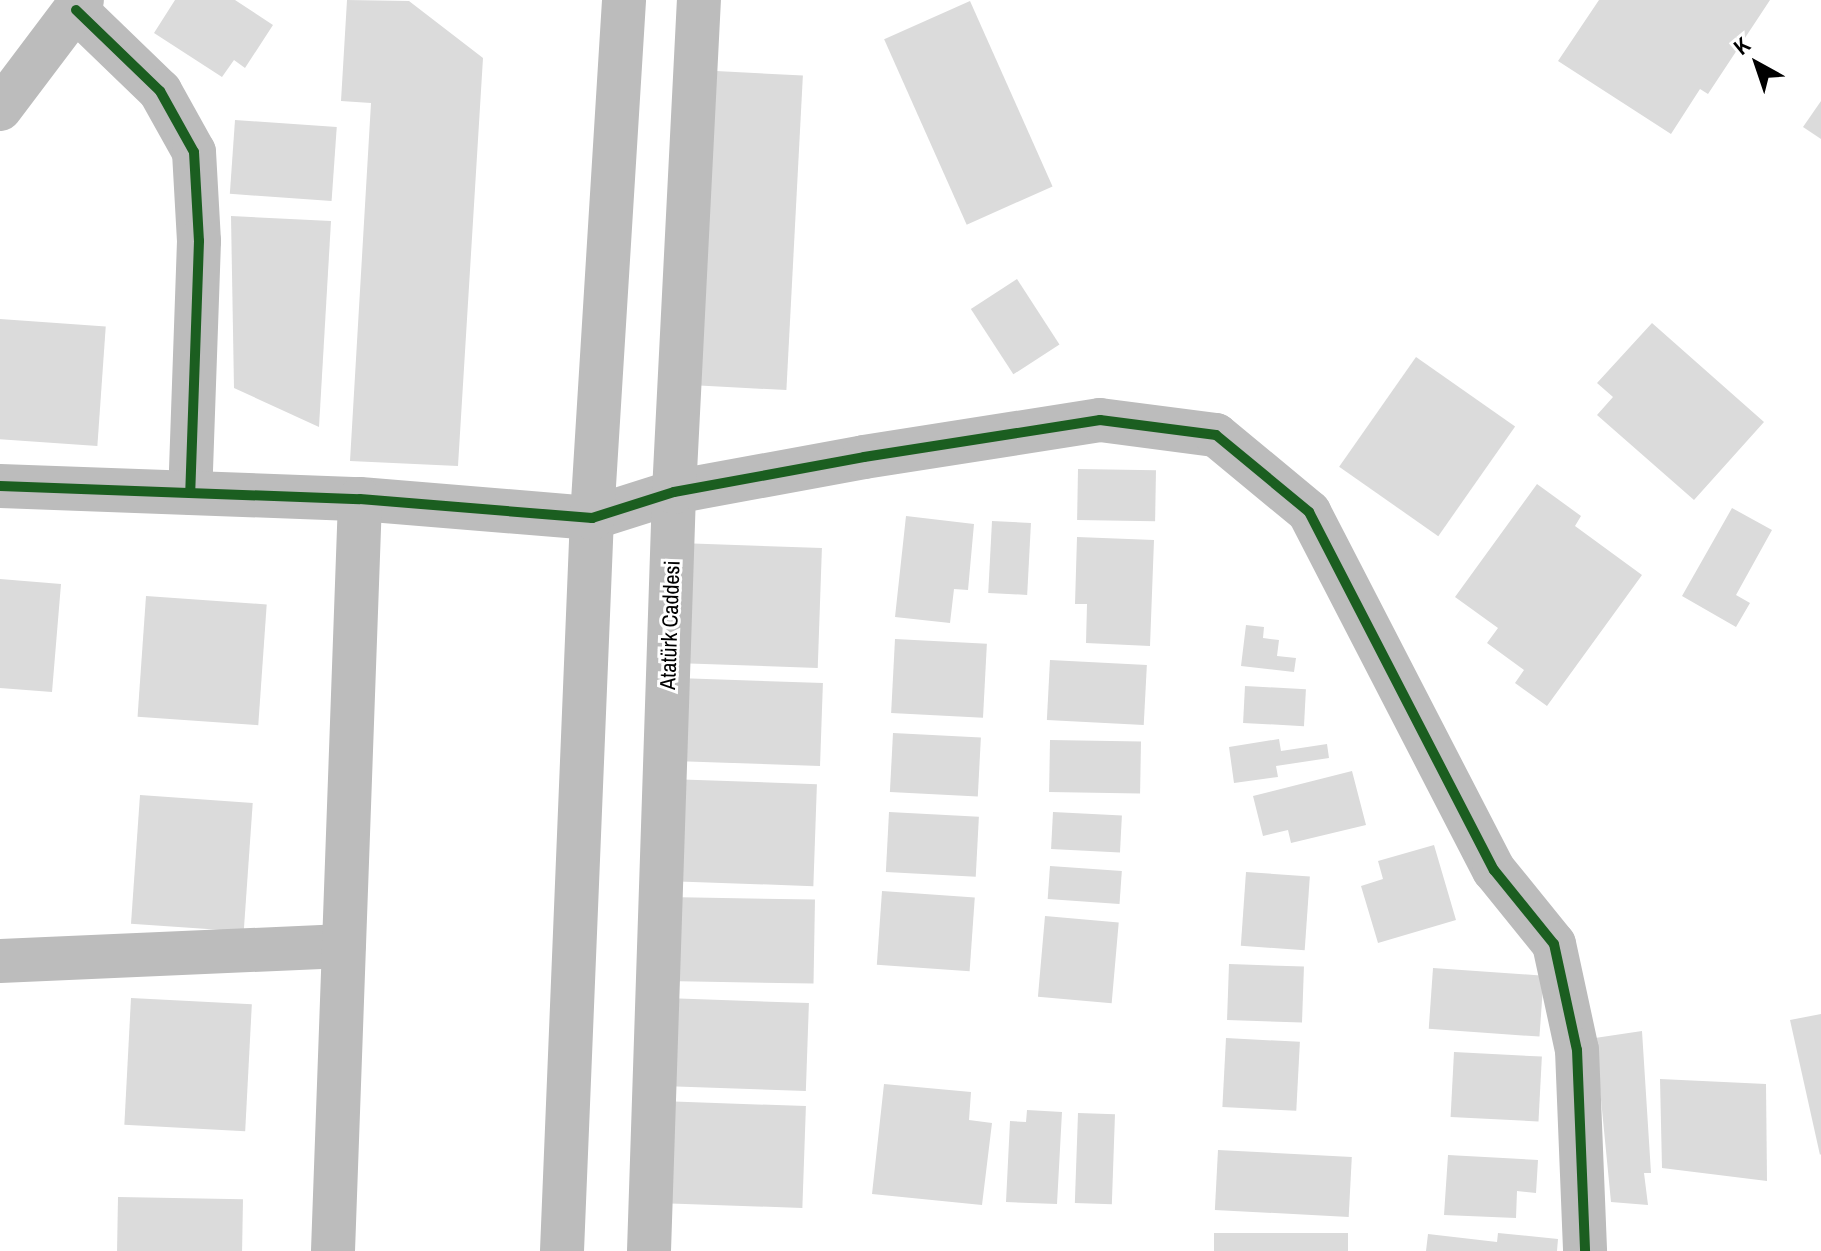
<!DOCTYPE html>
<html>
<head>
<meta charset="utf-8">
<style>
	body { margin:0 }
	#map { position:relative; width:1821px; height:1251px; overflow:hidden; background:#fff; font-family:"Archivo Narrow",sans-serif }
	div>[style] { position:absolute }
	.building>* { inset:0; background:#dbdbdb; transform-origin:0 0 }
	.minor>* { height:44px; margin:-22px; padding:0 22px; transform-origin:22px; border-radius:22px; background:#bcbcbc }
	.major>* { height:44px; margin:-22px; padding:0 22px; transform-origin:22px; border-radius:22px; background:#bcbcbc }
	.cycleway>* { height:10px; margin:-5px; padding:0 5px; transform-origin:5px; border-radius:5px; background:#1b5e20 }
	span { translate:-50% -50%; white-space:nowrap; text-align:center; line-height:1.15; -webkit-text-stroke:6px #fff; paint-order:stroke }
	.street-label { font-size:22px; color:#000 }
	.north { position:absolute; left:1717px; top:24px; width:80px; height:80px; -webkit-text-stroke:6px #fff; paint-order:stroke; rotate:320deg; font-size:22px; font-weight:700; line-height:32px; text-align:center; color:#000 }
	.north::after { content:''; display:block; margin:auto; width:28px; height:36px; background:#000; clip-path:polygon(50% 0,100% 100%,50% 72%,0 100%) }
</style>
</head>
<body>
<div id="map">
	<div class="building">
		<i style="clip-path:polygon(175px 0,235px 0,273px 25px,245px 68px,234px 60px,222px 77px,154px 33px)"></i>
		<i style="clip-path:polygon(347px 0,409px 1px,483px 58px,458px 466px,350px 461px,371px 103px,341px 101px)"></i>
		<i style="clip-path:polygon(1599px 0,1770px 0,1708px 94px,1700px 89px,1671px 134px,1558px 61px)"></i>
		<i style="left:970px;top:1px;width:203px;height:94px;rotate:66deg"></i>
		<i style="left:716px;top:71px;width:87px;height:315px;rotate:3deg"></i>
		<i style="clip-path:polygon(1821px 101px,1821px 139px,1803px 127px)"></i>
		<i style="left:235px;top:120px;width:102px;height:74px;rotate:4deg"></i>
		<i style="clip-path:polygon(231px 216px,331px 221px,319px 427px,234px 388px)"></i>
		<i style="left:1017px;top:279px;width:78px;height:55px;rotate:57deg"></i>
		<i style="left:0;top:319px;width:106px;height:120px;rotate:4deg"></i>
		<i style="clip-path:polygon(1652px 323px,1764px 422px,1694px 500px,1597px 415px,1613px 397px,1597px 383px)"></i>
		<i style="left:1416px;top:357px;width:121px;height:134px;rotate:35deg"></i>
		<i style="left:1078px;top:469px;width:78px;height:51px;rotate:1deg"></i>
		<i style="clip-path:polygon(1537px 484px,1581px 516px,1575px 526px,1642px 575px,1547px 706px,1515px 683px,1524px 670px,1487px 643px,1498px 628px,1455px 597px)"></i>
		<i style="clip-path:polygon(1732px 508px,1772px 530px,1736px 595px,1750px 603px,1736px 627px,1682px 596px)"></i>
		<i style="clip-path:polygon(906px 516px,974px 524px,968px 590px,954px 589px,950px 623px,895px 617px)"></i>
		<i style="left:992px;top:521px;width:39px;height:72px;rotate:3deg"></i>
		<i style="clip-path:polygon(1077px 537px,1154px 540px,1150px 646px,1086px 643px,1087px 604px,1075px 604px)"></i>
		<i style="left:679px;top:543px;width:143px;height:120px;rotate:2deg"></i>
		<i style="clip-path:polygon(0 579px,61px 584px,52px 692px,0 688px)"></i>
		<i style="left:146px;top:596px;width:121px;height:121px;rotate:4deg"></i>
		<i style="clip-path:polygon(1246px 625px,1264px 627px,1263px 638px,1279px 640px,1277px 656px,1296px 658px,1294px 672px,1241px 666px)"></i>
		<i style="left:895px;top:639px;width:92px;height:74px;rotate:3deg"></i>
		<i style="left:1050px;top:660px;width:97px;height:60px;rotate:3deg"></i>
		<i style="left:677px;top:678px;width:146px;height:83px;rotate:2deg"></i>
		<i style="left:1245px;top:686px;width:61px;height:37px;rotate:3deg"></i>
		<i style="left:893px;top:733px;width:88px;height:59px;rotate:3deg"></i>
		<i style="clip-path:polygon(1279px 739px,1281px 751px,1327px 744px,1329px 758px,1276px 766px,1278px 777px,1234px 783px,1229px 747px)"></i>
		<i style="left:1050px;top:740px;width:91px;height:52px;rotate:1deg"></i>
		<i style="clip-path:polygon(1352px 771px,1366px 825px,1291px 843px,1288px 830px,1263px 836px,1253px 796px)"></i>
		<i style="left:668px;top:779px;width:149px;height:102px;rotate:2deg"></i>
		<i style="left:140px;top:795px;width:113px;height:129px;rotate:4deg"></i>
		<i style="left:889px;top:812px;width:90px;height:60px;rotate:3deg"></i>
		<i style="left:1053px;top:812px;width:69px;height:37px;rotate:3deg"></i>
		<i style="clip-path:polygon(1434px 845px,1456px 920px,1378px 943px,1361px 886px,1383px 879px,1378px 861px)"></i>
		<i style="left:1050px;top:866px;width:72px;height:33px;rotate:4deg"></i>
		<i style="left:1246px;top:872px;width:64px;height:74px;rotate:4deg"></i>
		<i style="left:882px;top:891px;width:93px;height:74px;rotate:4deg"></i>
		<i style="left:667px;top:897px;width:148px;height:84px;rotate:1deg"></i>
		<i style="left:1045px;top:916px;width:74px;height:81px;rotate:5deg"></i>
		<i style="left:1229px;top:964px;width:75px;height:56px;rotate:2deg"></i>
		<i style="left:1433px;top:968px;width:111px;height:61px;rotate:4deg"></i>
		<i style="left:131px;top:998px;width:121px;height:127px;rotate:3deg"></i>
		<i style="left:665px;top:998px;width:144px;height:88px;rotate:2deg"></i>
		<i style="clip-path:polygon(1821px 1014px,1821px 1154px,1820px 1155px,1790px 1020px)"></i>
		<i style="clip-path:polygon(1642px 1031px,1651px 1173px,1644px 1173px,1648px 1205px,1611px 1202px,1595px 1038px)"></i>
		<i style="left:1226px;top:1038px;width:74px;height:69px;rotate:3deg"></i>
		<i style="left:1454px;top:1052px;width:88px;height:65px;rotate:3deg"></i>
		<i style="clip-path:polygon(1660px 1079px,1766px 1084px,1767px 1181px,1662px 1168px)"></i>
		<i style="clip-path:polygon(884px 1084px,971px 1092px,969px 1120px,992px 1123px,982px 1205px,872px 1194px)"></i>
		<i style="left:660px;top:1101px;width:146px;height:102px;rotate:2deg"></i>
		<i style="clip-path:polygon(1027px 1110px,1062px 1112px,1057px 1204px,1006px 1202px,1010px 1121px,1026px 1122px)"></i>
		<i style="left:1078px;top:1113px;width:37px;height:90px;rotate:2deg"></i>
		<i style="left:1218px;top:1150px;width:134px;height:60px;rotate:3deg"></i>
		<i style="clip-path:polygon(1448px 1155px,1538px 1160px,1536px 1193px,1517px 1191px,1516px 1218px,1444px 1215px)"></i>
		<i style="left:118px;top:1197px;width:125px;height:54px;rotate:1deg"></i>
		<i style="left:1214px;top:1233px;width:134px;height:18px"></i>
		<i style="clip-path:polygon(1498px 1233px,1558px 1239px,1557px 1251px,1426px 1251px,1428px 1234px,1497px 1242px)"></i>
	</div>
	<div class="minor">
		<i style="left:76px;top:10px;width:117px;rotate:44deg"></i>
		<i style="left:160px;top:91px;width:70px;rotate:60.9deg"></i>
		<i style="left:194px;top:152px;width:89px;rotate:86.8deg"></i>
		<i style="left:199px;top:241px;width:252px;rotate:92deg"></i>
		<i style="left:0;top:109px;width:136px;rotate:-53deg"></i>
		<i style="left:0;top:486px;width:360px;rotate:2.1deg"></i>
		<i style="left:360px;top:499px;width:233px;rotate:4.7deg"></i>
		<i style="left:592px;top:518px;width:86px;rotate:-17.6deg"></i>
		<i style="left:674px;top:492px;width:193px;rotate:-10.4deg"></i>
		<i style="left:864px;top:457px;width:239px;rotate:-8.9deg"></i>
		<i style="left:1100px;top:420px;width:117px;rotate:7.4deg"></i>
		<i style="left:1216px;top:435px;width:121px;rotate:39.6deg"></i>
		<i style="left:1309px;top:512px;width:403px;rotate:62.7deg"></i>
		<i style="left:1494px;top:870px;width:95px;rotate:51deg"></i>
		<i style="left:1554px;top:944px;width:108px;rotate:77.8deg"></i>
		<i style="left:1577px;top:1050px;width:201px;rotate:87.7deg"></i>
		<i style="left:0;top:961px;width:344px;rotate:-2.5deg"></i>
		<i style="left:333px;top:1251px;width:752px;rotate:-87.94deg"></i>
	</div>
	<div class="major">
		<i style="left:562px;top:1251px;width:734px;rotate:-87.66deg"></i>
		<i style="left:592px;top:518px;width:519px;rotate:-86.46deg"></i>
		<i style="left:649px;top:1251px;width:759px;rotate:-88.11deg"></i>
		<i style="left:674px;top:492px;width:493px;rotate:-87.1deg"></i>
	</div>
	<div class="cycleway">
		<i style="left:76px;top:10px;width:117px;rotate:44deg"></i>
		<i style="left:160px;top:91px;width:70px;rotate:60.9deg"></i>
		<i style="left:194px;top:152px;width:89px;rotate:86.8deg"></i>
		<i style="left:199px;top:241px;width:252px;rotate:92deg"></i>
		<i style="left:0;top:486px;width:360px;rotate:2.1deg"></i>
		<i style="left:360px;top:499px;width:233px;rotate:4.7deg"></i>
		<i style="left:592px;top:518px;width:86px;rotate:-17.6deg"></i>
		<i style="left:674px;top:492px;width:193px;rotate:-10.4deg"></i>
		<i style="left:864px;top:457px;width:239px;rotate:-8.9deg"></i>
		<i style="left:1100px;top:420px;width:117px;rotate:7.4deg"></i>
		<i style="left:1216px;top:435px;width:121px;rotate:39.6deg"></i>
		<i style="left:1309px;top:512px;width:403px;rotate:62.7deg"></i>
		<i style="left:1494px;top:870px;width:95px;rotate:51deg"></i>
		<i style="left:1554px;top:944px;width:108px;rotate:77.8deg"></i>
		<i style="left:1577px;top:1050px;width:201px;rotate:87.7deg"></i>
	</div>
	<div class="street-label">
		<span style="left:670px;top:625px;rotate:-88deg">Atatürk Caddesi</span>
	</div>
	<div class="north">K</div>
</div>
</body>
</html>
